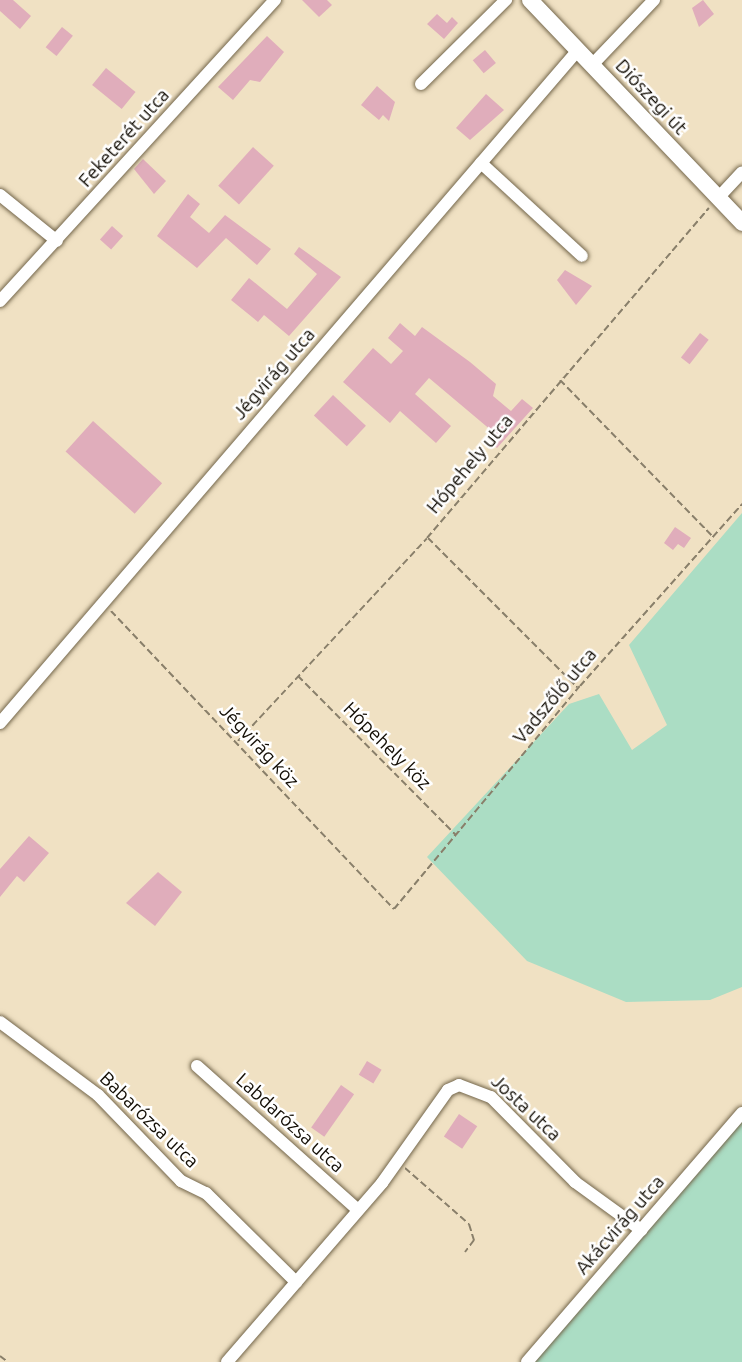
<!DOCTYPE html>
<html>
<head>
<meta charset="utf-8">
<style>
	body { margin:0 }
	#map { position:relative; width:742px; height:1362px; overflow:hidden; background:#f0e1c3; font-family:Ubuntu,sans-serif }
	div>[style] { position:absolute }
	.green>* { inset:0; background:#abddc4 }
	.building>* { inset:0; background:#e0adbb; transform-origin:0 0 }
	.path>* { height:2px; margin-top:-1px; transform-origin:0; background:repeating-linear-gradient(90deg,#897f6a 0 7px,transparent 0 10.5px) }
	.roads { filter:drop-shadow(0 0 2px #73664b) drop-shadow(0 0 2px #73664b) }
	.minor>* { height:12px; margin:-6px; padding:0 6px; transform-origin:6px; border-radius:6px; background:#fff }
	.major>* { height:16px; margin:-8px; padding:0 8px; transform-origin:8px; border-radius:8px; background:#fff }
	span { translate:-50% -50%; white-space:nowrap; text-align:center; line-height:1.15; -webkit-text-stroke:5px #fff; paint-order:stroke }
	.street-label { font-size:19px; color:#120d04 }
</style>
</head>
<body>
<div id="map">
	<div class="green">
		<i style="clip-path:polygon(742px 513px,742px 987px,710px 1000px,626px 1002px,527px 961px,427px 857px,569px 704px,599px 694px,632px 750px,667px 725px,629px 645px)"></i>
		<i style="clip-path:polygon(742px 1118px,742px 1362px,534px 1362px)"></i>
	</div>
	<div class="building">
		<i style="clip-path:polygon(0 0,13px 0,31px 16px,20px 29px,0 11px)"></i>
		<i style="clip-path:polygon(302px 0,327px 0,332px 5px,319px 17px)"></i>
		<i style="clip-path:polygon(703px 0,714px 14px,699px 27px,692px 8px)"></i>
		<i style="clip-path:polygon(437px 14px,447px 23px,452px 17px,458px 23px,444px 39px,427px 24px)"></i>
		<i style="left:62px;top:27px;width:14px;height:26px;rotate:39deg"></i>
		<i style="clip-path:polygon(267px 36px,284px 52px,260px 82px,250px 80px,233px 100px,218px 87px)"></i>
		<i style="left:485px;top:50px;width:17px;height:16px;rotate:50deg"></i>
		<i style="left:106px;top:68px;width:38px;height:22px;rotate:39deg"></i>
		<i style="clip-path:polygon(377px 86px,395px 102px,389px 121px,383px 115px,379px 120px,361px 105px)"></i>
		<i style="clip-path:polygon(486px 94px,504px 110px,470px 140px,456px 128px)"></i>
		<i style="left:253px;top:147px;width:28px;height:52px;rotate:42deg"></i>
		<i style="clip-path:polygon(143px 159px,166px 181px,154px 194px,134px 169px)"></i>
		<i style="clip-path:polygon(188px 194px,200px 204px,190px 217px,209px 233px,225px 215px,271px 249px,257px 265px,226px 238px,197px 268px,157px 236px)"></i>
		<i style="left:112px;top:226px;width:15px;height:18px;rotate:42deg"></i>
		<i style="clip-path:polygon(299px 247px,341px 277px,289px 336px,264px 315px,258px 322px,231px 300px,249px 278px,287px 309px,317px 274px,294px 254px)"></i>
		<i style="clip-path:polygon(565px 270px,592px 286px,576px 305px,557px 280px)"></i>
		<i style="clip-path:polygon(400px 323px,415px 336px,422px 327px,470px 362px,496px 384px,493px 396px,511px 411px,522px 399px,533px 408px,497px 448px,486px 438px,492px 431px,429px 378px,415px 394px,451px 426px,436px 443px,400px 411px,390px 423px,343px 382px,373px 348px,391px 364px,403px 351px,388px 338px)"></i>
		<i style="left:700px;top:333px;width:11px;height:31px;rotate:38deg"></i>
		<i style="left:333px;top:395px;width:45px;height:28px;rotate:43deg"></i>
		<i style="left:93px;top:421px;width:93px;height:41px;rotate:42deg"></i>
		<i style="clip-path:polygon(675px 527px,691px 538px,684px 548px,678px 544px,673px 550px,664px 543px)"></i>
		<i style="clip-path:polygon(29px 836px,49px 853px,24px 882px,17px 876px,0 897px,0 869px)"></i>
		<i style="clip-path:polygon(158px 872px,182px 892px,155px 926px,126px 903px)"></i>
		<i style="left:367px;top:1061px;width:17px;height:16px;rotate:31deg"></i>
		<i style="left:341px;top:1085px;width:16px;height:52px;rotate:35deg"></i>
		<i style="left:459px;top:1114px;width:22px;height:27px;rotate:34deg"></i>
	</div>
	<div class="path">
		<i style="left:560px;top:380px;width:219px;rotate:45.7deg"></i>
		<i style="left:428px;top:538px;width:211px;rotate:45deg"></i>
		<i style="left:111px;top:611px;width:411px;rotate:46.5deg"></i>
		<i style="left:394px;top:909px;width:290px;rotate:-50.2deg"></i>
		<i style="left:580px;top:686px;width:244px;rotate:-48.3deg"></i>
		<i style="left:298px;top:676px;width:224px;rotate:45.2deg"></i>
		<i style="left:238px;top:741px;width:277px;rotate:-47deg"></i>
		<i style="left:427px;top:538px;width:434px;rotate:-49.5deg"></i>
		<i style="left:405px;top:1168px;width:85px;rotate:41.2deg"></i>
		<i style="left:469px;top:1224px;width:17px;rotate:73deg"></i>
		<i style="left:474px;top:1240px;width:15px;rotate:127deg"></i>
		<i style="left:0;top:1356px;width:10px;rotate:37deg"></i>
	</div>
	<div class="roads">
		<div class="minor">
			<i style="left:592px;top:65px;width:90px;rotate:-46.4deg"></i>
			<i style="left:421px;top:84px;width:120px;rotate:-44.7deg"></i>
			<i style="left:481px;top:163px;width:137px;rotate:42.6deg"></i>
			<i style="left:0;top:195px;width:73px;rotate:38.9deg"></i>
			<i style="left:718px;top:198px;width:35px;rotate:-47deg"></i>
			<i style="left:0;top:301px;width:408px;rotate:-47.6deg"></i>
			<i style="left:0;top:723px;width:887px;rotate:-49.34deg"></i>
			<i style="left:0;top:1022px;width:122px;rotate:36.7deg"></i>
			<i style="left:98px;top:1095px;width:120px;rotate:46deg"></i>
			<i style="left:181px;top:1181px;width:28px;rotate:26deg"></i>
			<i style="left:206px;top:1193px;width:127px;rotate:44.7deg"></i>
			<i style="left:197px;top:1066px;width:216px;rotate:41.8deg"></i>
			<i style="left:227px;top:1362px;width:237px;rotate:-49.1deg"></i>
			<i style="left:382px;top:1183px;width:114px;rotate:-54.6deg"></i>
			<i style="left:448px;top:1090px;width:12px;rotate:-24deg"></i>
			<i style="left:459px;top:1085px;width:34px;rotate:21deg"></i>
			<i style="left:491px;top:1097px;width:120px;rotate:45.3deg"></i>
			<i style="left:575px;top:1182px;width:82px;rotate:36deg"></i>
			<i style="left:527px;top:1362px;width:329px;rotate:-49.2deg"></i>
		</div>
		<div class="major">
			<i style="left:530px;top:0;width:308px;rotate:46.4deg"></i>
		</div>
	</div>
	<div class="street-label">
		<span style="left:651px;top:97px;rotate:47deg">Diószegi út</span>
		<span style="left:124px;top:138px;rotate:-48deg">Feketerét utca</span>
		<span style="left:274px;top:374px;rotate:-49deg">Jégvirág utca</span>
		<span style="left:470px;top:464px;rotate:-50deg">Hópehely utca</span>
		<span style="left:555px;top:696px;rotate:-50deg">Vadszőlő utca</span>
		<span style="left:259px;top:746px;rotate:47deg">Jégvirág köz</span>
		<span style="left:387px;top:746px;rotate:45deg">Hópehely köz</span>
		<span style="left:526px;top:1108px;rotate:43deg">Josta utca</span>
		<span style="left:149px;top:1120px;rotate:44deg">Babarózsa utca</span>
		<span style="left:290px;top:1123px;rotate:42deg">Labdarózsa utca</span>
		<span style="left:620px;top:1225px;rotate:-49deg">Akácvirág utca</span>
	</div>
</div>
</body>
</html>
